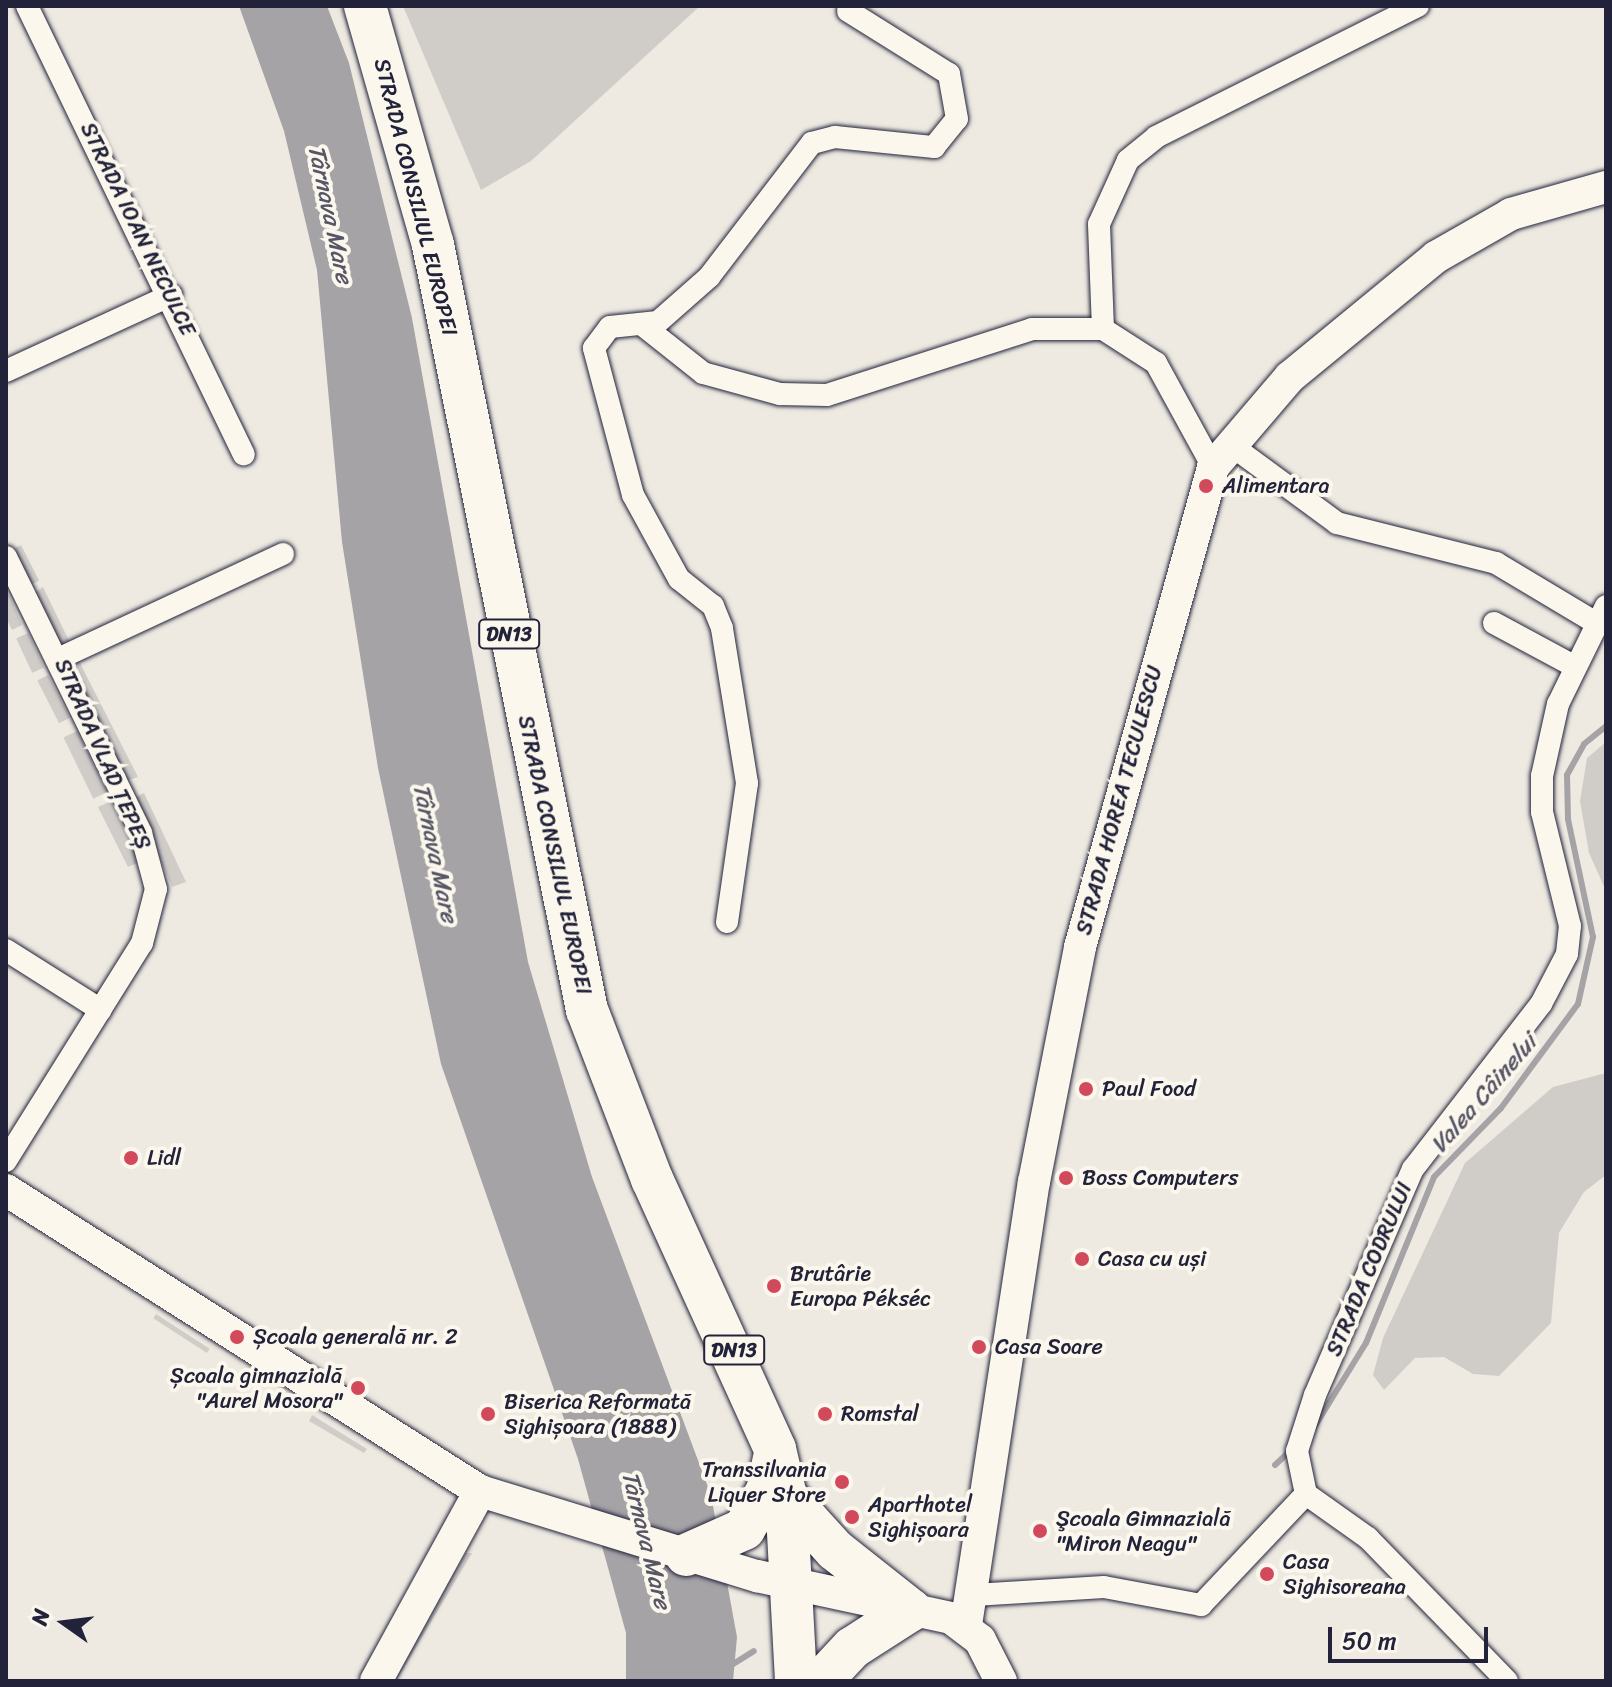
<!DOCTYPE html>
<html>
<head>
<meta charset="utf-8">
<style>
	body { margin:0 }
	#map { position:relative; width:1612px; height:1687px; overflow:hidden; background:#eeeae2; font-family:Sriracha,sans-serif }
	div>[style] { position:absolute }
	.green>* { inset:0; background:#d0cdc9; transform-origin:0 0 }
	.water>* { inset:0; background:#a6a3a7 }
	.stream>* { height:6px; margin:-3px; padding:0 3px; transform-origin:3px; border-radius:3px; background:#a6a3a7 }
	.roads { filter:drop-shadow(0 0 2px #22223b) drop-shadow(0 0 2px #22223b) }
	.street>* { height:22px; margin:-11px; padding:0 11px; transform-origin:11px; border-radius:11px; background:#fbf7ec }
	.secondary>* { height:32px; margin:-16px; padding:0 16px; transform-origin:16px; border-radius:16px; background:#fbf7ec }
	.highway>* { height:42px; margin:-21px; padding:0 21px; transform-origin:21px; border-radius:21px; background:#fbf7ec }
	.dots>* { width:22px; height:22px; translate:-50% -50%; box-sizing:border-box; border:4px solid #fbf7ec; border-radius:50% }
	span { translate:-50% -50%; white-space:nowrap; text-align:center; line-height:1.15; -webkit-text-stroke:8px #fbf7ec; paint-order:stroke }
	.shield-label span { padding:2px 6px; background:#fbf7ec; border:2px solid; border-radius:6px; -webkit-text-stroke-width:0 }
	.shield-label { font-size:20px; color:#22223b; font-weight:700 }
	.street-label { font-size:22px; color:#22223b }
	.poi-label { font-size:22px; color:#22223b }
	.left { translate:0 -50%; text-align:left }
	.right { translate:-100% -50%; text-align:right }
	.water-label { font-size:24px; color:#575666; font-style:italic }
	.frame { position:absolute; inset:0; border:8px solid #22223b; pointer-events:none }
	.north { position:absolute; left:24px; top:1583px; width:80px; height:80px; -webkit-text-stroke:6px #fbf7ec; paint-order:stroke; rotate:284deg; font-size:22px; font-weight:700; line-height:32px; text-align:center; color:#22223b }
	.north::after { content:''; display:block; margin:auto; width:28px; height:36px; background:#22223b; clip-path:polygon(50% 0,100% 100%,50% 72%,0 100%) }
	.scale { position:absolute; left:1328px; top:1627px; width:160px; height:36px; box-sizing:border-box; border:4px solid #22223b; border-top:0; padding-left:10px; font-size:24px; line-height:28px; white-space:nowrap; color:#22223b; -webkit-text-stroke:6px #fbf7ec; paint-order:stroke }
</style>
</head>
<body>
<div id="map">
	<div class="green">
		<i style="clip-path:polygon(403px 6px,700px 6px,531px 161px,481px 190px)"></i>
		<i style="left:21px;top:545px;width:40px;height:13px;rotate:63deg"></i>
		<i style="clip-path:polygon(43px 587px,72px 647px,61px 651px,31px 595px)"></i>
		<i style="clip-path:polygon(8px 593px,22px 625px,12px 630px,6px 618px)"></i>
		<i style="left:28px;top:633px;width:38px;height:13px;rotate:65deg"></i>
		<i style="clip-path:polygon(78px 659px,138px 777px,126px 781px,70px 663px)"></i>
		<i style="left:48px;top:675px;width:48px;height:12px;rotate:63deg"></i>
		<i style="left:77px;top:731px;width:68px;height:15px;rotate:64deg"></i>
		<i style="clip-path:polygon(1606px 742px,1606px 891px,1589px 853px,1580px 801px,1587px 758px)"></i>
		<i style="clip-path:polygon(144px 793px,186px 882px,172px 887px,134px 798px)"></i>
		<i style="clip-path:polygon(111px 801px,139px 862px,128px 867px,98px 807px)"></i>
		<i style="clip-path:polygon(1606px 1073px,1606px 1175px,1584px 1192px,1559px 1233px,1551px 1323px,1499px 1376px,1473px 1374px,1444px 1357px,1415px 1358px,1384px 1390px,1373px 1375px,1383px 1338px,1465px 1163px,1553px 1087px)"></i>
		<i style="left:156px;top:1314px;width:64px;height:5px;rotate:33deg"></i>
		<i style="clip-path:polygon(312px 1415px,367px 1449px,364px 1453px,309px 1421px)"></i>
		<i style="clip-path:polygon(466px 1553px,472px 1553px,396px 1681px,391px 1677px)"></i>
	</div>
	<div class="water">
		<i style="clip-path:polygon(239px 6px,327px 6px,349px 63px,412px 318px,528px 962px,592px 1177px,711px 1495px,737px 1637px,733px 1681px,626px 1681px,626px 1633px,578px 1459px,441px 1064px,378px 768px,342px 542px,317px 270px,284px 131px)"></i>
	</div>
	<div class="stream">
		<i style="left:1313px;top:1429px;width:101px;rotate:-58.4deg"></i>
		<i style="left:1366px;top:1343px;width:179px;rotate:-67.7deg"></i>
		<i style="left:1434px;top:1177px;width:96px;rotate:-45.8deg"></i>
		<i style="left:1501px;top:1108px;width:129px;rotate:-53.5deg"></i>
		<i style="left:1578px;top:1004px;width:69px;rotate:-77.4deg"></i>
		<i style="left:1593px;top:937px;width:121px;rotate:-102deg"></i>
		<i style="left:1568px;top:819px;width:44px;rotate:-91.3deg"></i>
		<i style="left:1567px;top:775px;width:35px;rotate:-61deg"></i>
		<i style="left:1584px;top:744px;width:28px;rotate:-39deg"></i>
		<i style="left:1275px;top:1465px;width:22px;rotate:-43deg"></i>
		<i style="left:730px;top:1666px;width:28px;rotate:-32deg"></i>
	</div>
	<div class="roads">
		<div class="street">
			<i style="left:27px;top:6px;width:498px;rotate:64.2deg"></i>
			<i style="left:645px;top:327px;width:74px;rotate:38.4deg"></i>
			<i style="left:703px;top:373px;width:80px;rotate:15.3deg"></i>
			<i style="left:780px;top:394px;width:47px;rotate:1.2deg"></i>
			<i style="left:827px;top:395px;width:215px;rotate:-17.8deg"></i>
			<i style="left:1032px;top:329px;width:71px"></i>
			<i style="left:1103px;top:329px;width:63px;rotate:32.7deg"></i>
			<i style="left:1156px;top:363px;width:119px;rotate:61.3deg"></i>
			<i style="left:1103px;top:329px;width:105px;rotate:-92.2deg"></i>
			<i style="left:1099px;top:224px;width:70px;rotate:-65.6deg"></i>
			<i style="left:1128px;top:160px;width:36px;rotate:-39deg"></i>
			<i style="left:1156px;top:137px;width:293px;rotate:-26.6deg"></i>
			<i style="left:6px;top:371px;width:182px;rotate:-24.7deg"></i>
			<i style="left:1228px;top:443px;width:135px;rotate:36.3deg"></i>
			<i style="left:1337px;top:523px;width:164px;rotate:14.1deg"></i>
			<i style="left:1496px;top:563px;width:119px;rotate:30.9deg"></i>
			<i style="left:6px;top:557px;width:307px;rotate:63.9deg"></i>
			<i style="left:141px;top:833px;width:58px;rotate:75deg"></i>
			<i style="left:156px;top:889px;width:56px;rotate:104.5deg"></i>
			<i style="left:142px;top:943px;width:257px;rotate:122deg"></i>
			<i style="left:1494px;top:623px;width:91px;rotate:28.3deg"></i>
			<i style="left:60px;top:658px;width:246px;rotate:-25deg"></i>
			<i style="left:727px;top:922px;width:140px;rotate:-81.8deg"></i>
			<i style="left:747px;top:783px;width:157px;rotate:-99.2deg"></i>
			<i style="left:722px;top:628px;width:24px;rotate:-112deg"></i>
			<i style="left:713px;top:606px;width:43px;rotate:-141.5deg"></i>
			<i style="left:679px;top:579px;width:96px;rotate:-118.7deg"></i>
			<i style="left:633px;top:495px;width:152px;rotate:-104.9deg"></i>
			<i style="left:594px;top:348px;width:26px;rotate:-53deg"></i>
			<i style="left:610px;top:327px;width:48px;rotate:-5.9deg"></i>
			<i style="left:658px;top:322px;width:68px;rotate:-41.4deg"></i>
			<i style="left:709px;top:277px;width:169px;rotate:-52.5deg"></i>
			<i style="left:812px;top:143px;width:24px;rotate:-15deg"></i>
			<i style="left:835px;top:137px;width:100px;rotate:5.8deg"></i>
			<i style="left:934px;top:147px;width:36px;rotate:-51deg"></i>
			<i style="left:957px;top:119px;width:46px;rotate:-100.1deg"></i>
			<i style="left:949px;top:74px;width:119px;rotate:-148deg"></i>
			<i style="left:6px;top:950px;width:112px;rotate:32.3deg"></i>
			<i style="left:1306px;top:1494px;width:44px;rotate:-101.8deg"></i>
			<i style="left:1297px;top:1451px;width:59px;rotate:-72.2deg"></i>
			<i style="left:1315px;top:1395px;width:246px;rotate:-66.6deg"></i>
			<i style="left:1413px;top:1169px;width:209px;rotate:-52.2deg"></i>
			<i style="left:1541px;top:1004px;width:56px;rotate:-62.5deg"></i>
			<i style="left:1567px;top:954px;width:28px;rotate:-84deg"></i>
			<i style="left:1570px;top:926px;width:117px;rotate:-103.8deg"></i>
			<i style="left:1542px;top:812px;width:36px;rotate:-90deg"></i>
			<i style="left:1542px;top:776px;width:74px;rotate:-77.5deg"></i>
			<i style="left:1558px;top:704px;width:109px;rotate:-63.9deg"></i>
			<i style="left:1306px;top:1494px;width:76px;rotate:35.4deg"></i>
			<i style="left:1368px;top:1538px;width:199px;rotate:45.8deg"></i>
			<i style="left:974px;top:1595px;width:130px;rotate:-3.5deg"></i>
			<i style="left:1104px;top:1587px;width:99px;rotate:10.5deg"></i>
			<i style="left:1201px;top:1605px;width:153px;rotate:-46.6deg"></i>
		</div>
		<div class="secondary">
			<i style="left:6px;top:1190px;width:561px;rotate:32.42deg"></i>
			<i style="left:480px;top:1491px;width:290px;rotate:17.1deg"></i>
			<i style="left:757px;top:1576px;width:198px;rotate:12.2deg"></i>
			<i style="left:951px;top:1618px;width:36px;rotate:37deg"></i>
			<i style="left:980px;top:1640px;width:46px;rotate:62.9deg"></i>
			<i style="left:966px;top:1625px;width:448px;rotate:-81.3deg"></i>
			<i style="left:1034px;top:1182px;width:239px;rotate:-78.9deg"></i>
			<i style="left:1080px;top:947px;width:498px;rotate:-74.5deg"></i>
			<i style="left:1213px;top:467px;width:118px;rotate:-49.5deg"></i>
			<i style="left:1290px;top:377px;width:189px;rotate:-39.4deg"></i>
			<i style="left:1436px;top:257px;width:86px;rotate:-29.8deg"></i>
			<i style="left:1511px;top:214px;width:99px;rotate:-15.9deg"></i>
			<i style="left:376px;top:1681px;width:217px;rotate:-61.3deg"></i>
		</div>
		<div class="highway">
			<i style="left:365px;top:6px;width:248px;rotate:74.1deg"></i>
			<i style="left:433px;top:245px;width:780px;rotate:78.62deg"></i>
			<i style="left:587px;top:1010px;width:181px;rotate:69deg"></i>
			<i style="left:652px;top:1179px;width:297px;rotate:65.5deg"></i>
			<i style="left:775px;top:1449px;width:48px;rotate:76.8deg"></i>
			<i style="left:786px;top:1496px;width:185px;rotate:86.9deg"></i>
			<i style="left:786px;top:1496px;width:73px;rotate:47.8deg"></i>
			<i style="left:835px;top:1550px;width:97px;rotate:38.3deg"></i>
			<i style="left:911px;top:1610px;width:70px;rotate:147.2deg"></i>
			<i style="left:852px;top:1648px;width:45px;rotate:133.2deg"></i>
			<i style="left:686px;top:1555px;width:64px;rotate:-24.1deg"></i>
			<i style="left:744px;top:1529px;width:44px;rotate:-58.8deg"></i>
			<i style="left:767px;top:1491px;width:33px;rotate:-78deg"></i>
		</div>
	</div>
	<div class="dots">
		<i style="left:1206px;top:486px;background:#d1495b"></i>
		<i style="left:1086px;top:1089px;background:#d1495b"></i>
		<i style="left:131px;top:1158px;background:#d1495b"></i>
		<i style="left:1066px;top:1178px;background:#d1495b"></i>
		<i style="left:1082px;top:1259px;background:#d1495b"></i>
		<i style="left:774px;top:1286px;background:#d1495b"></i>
		<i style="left:237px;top:1337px;background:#d1495b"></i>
		<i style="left:979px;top:1347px;background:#d1495b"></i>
		<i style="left:358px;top:1388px;background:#d1495b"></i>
		<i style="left:488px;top:1414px;background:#d1495b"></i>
		<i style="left:825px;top:1414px;background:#d1495b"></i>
		<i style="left:842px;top:1482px;background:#d1495b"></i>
		<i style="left:852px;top:1517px;background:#d1495b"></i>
		<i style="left:1040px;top:1531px;background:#d1495b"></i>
		<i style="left:1267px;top:1574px;background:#d1495b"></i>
	</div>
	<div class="shield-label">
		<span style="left:509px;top:634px">DN13</span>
		<span style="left:734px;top:1350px">DN13</span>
	</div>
	<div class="street-label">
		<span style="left:416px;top:197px;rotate:76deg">STRADA CONSILIUL EUROPEI</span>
		<span style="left:138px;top:229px;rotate:64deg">STRADA IOAN NECULCE</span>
		<span style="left:103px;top:754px;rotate:66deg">STRADA VLAD ȚEPEȘ</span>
		<span style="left:1119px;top:800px;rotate:-75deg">STRADA HOREA TECULESCU</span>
		<span style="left:555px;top:855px;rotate:78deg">STRADA CONSILIUL EUROPEI</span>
		<span style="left:1369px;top:1269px;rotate:-67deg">STRADA CODRULUI</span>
	</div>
	<div class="poi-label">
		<span class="left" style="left:1222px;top:486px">Alimentara</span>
		<span class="left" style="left:1102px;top:1089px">Paul Food</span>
		<span class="left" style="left:147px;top:1158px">Lidl</span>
		<span class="left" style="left:1082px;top:1178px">Boss Computers</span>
		<span class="left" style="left:1098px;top:1259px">Casa cu uși</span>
		<span class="left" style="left:790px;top:1286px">Brutârie<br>Europa Pékséc</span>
		<span class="left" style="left:253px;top:1337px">Școala generală nr. 2</span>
		<span class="left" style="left:995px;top:1347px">Casa Soare</span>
		<span class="right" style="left:342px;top:1388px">Școala gimnazială<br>"Aurel Mosora"</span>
		<span class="left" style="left:504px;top:1414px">Biserica Reformată<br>Sighișoara (1888)</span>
		<span class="left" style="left:841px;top:1414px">Romstal</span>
		<span class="right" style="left:826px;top:1482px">Transsilvania<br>Liquer Store</span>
		<span class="left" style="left:868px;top:1517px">Aparthotel<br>Sighișoara</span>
		<span class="left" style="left:1056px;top:1531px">Şcoala Gimnazială<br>"Miron Neagu"</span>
		<span class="left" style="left:1283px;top:1574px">Casa<br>Sighisoreana</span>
	</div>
	<div class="water-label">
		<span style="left:330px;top:214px;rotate:78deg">Târnava Mare</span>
		<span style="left:435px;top:853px;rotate:78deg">Târnava Mare</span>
		<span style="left:1484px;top:1094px;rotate:-49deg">Valea Câinelui</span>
		<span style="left:646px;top:1540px;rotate:76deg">Târnava Mare</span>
	</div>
	<div class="frame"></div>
	<div class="north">N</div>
	<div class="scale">50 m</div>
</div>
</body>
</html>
